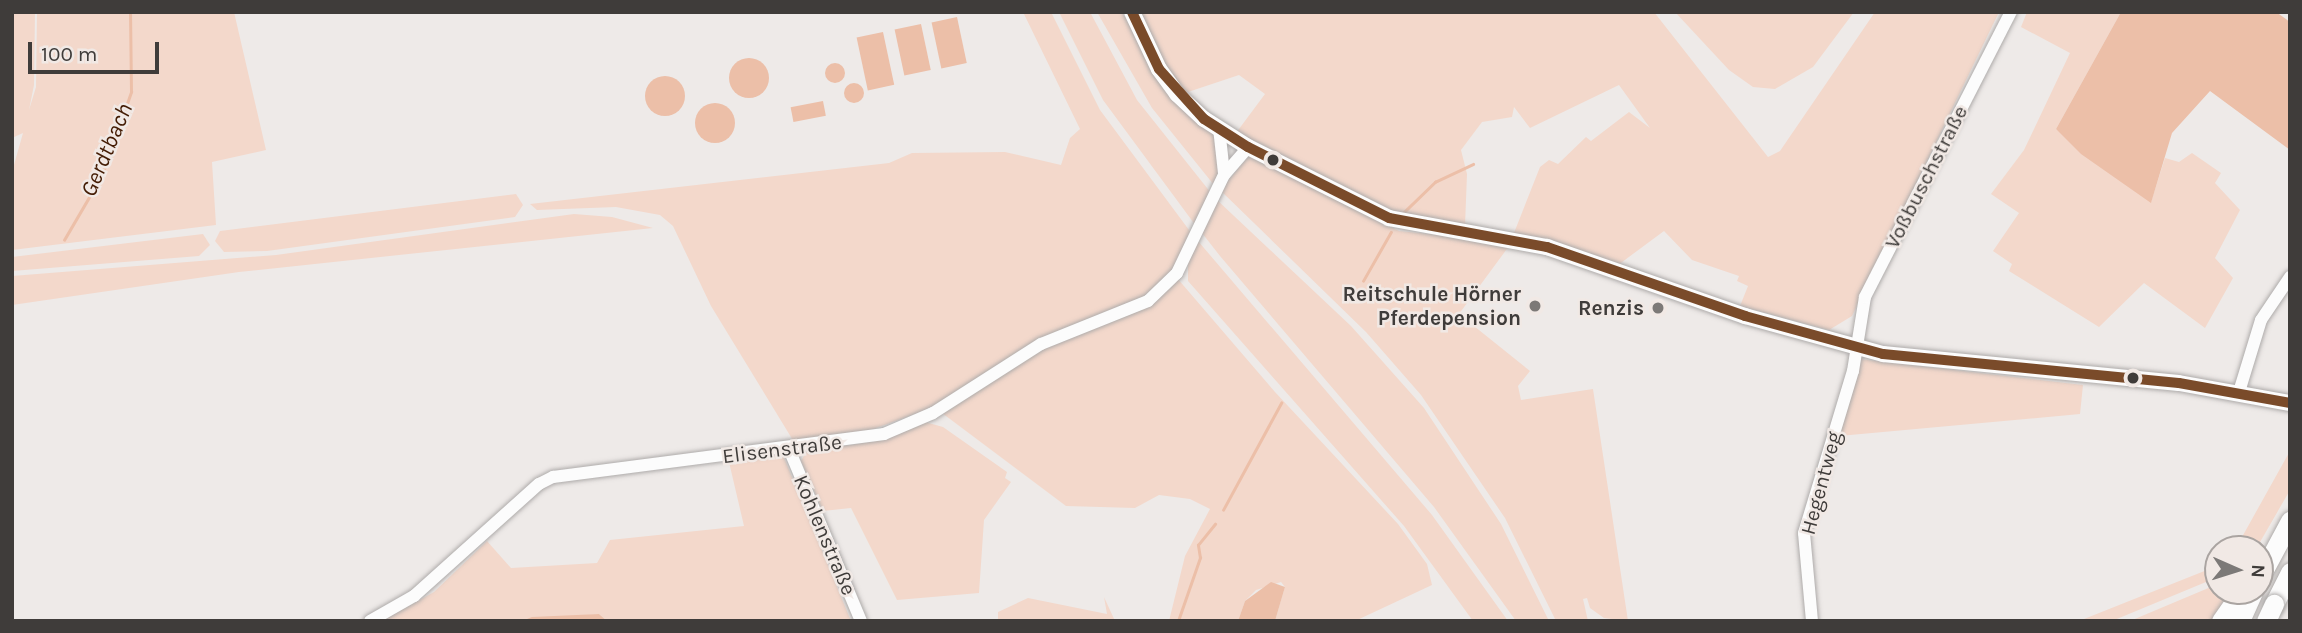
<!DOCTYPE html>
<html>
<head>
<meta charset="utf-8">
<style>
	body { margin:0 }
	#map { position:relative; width:2302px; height:633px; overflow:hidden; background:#eeeae8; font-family:Karla,sans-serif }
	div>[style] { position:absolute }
	.green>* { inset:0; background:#f3d8cb }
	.water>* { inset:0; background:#ecbfa8; transform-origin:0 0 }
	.round { border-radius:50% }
	.stream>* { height:2.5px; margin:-1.25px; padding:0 1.25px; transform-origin:1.25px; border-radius:1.25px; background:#ecbfa8 }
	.roads { filter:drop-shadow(0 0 2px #aeabaa) drop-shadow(0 0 2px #aeabaa) }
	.minor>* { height:12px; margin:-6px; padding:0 6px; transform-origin:6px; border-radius:6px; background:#fcfcfc }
	.major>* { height:16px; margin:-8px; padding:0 8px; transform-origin:8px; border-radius:8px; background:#fcfcfc }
	.highway>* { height:19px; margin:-9.5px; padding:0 9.5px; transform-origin:9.5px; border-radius:9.5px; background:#fcfcfc }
	.bridges { filter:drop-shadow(0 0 2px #aeabaa) drop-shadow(0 0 2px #aeabaa) }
	.highway-bridge>* { height:19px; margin:-9.5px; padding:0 9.5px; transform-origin:9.5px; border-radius:9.5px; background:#fcfcfc }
	.bus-1>* { height:10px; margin:-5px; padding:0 5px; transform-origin:5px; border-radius:5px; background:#7a4b2a }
	.dots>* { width:19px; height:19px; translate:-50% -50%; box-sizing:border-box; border:4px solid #f1e9e5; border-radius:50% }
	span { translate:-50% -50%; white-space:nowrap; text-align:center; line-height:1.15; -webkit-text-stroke:5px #f1e9e5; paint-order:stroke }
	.street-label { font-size:21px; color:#3f3c3a }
	.poi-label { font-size:21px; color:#3f3c3a; font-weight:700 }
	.right { translate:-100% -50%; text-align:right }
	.water-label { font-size:23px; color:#441c04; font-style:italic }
	.frame { position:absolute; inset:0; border:14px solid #3f3c3a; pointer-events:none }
	.north { position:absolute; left:2204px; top:535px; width:70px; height:70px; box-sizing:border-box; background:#f1e9e5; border:2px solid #aaa4a1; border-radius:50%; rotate:93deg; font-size:19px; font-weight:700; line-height:28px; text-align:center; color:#3f3c3a }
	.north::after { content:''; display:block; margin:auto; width:24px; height:32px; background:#7c7977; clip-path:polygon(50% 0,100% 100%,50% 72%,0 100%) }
	.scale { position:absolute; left:28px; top:42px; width:131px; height:32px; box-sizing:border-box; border:4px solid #3f3c3a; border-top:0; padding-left:9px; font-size:21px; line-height:24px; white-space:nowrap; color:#3f3c3a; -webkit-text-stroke:5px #f1e9e5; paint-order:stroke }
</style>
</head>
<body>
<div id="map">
	<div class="green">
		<i style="clip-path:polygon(12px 12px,35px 12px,34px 85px,29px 110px,36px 87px,37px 12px,234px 12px,266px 150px,212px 162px,216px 225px,12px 250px,12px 172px,23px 133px,12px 138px)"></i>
		<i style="clip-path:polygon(1023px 12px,1051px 12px,1100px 110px,1192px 234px,1171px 271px,1275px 392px,1398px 524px,1427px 564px,1432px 585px,1355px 621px,1275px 621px,1285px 587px,1281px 582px,1256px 590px,1245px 601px,1238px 621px,1169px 621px,1185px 556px,1210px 509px,1190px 499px,1159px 495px,1135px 508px,1066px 506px,934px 407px,857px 435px,794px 442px,711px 306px,673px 226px,660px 215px,616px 207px,537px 210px,530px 204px,889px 163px,912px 153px,1005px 152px,1061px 165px,1070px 138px,1080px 129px)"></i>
		<i style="clip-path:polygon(1059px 12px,1090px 12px,1137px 100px,1211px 193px,1196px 226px,1103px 100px)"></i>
		<i style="clip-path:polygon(1097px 12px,1122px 12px,1156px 76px,1215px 135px,1222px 161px,1214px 185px,1152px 108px)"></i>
		<i style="clip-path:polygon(1141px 12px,1654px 12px,1768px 157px,1780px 151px,1875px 12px,1999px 12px,1852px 316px,1829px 330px,1740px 306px,1748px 286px,1737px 281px,1739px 276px,1692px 260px,1664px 231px,1614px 268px,1514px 233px,1540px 167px,1549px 160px,1558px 164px,1586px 137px,1591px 141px,1629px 112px,1650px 128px,1619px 85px,1530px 128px,1514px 107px,1512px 117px,1482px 122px,1461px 150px,1467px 174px,1465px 226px,1428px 223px,1369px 203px,1236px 133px,1265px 94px,1239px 75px,1185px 93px,1169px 74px)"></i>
		<i style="clip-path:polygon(1675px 12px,1854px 12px,1813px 67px,1775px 89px,1753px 87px,1729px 70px)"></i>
		<i style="clip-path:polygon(2027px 12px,2121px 12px,2056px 129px,2151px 202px,2165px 158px,2179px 162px,2192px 153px,2221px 173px,2215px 183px,2240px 210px,2215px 258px,2233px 278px,2205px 328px,2144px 283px,2099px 327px,2009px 271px,2012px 264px,1993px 251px,2019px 213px,1991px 194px,2024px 150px,2070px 53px,2021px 27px)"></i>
		<i style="clip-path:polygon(1249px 156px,1399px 231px,1512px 242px,1459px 314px,1530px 371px,1518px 386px,1521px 400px,1593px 389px,1628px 621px,1604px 618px,1590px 608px,1587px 598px,1583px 599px,1588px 621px,1556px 621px,1505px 518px,1421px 395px,1366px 332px,1220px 190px)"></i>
		<i style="clip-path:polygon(516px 194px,523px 205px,515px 217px,267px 251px,224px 252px,215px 241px,220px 231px)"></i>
		<i style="clip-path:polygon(1216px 199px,1351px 326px,1424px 408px,1501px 524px,1549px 621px,1516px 621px,1434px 507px,1220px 256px,1202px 233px)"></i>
		<i style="clip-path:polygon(574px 214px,612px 217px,653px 228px,239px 272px,12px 305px,12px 276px,276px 255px)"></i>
		<i style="clip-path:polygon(203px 234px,210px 245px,199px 256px,12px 271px,12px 257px)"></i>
		<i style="clip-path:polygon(1198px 241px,1432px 515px,1508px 621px,1473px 621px,1404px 526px,1188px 281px,1188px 262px)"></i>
		<i style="clip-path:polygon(1859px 359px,2083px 385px,2080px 414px,1839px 436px)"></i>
		<i style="clip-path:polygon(925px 422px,943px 427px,1007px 472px,1005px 478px,1011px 482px,984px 520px,979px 593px,897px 600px,851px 508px,823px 511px,801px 461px,806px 452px,876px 441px)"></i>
		<i style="clip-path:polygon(2290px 451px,2290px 490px,2256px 549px,2225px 549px,2237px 546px)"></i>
		<i style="clip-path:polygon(783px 455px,851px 621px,607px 621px,599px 614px,522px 621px,382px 621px,434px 592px,487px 541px,511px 568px,597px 563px,610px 540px,744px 526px,729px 462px)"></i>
		<i style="clip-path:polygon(2218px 559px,2218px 577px,2112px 621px,2079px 621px,2212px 568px)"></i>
		<i style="clip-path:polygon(2218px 584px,2218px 591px,2233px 591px,2212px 621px,2130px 621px)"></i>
		<i style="clip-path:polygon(1104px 597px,1115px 621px,998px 621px,998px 612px,1028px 598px,1107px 614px)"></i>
	</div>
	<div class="water">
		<i style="clip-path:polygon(2121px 12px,2276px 12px,2290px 22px,2290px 150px,2210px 91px,2172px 133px,2151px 203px,2081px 154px,2056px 129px)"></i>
		<i style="left:957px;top:17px;width:47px;height:26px;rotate:78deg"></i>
		<i style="left:921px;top:24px;width:47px;height:27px;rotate:78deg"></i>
		<i style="left:883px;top:32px;width:54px;height:27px;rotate:78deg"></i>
		<i class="round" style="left:729px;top:58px;width:40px;height:40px"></i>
		<i class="round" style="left:825px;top:63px;width:20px;height:20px"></i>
		<i class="round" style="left:645px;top:76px;width:40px;height:40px"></i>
		<i class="round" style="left:844px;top:83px;width:20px;height:20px"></i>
		<i style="left:823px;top:101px;width:15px;height:33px;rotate:79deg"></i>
		<i class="round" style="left:695px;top:103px;width:40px;height:40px"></i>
		<i style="clip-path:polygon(1271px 582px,1285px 587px,1275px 621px,1238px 621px,1245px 601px)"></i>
		<i style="clip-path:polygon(599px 614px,607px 621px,522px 621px,532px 617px)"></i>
	</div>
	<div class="stream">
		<i style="left:1403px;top:213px;width:45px;rotate:-44.1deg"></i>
		<i style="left:1435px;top:182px;width:42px;rotate:-25.3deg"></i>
		<i style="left:64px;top:240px;width:75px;rotate:-59.7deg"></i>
		<i style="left:102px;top:175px;width:88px;rotate:-70.7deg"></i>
		<i style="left:131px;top:92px;width:80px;rotate:-90.7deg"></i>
		<i style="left:1363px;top:281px;width:56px;rotate:-60.3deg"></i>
		<i style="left:1223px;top:510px;width:122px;rotate:-61.5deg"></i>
		<i style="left:1178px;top:621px;width:67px;rotate:-70.8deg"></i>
		<i style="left:1200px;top:558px;width:13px;rotate:-99deg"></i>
		<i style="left:1198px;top:545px;width:27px;rotate:-51deg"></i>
	</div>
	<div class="roads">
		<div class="minor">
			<i style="left:1219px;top:128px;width:45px;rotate:83.7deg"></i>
			<i style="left:2239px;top:392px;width:75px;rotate:-73deg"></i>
			<i style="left:2261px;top:320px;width:52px;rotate:-56deg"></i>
			<i style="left:789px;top:449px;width:186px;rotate:67.3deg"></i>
			<i style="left:370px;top:621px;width:51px;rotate:-29.6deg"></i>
			<i style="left:414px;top:596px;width:168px;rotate:-41.9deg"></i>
			<i style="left:539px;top:484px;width:16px;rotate:-27deg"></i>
			<i style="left:553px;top:477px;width:334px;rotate:-7.4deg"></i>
			<i style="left:884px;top:434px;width:53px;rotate:-23.2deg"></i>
			<i style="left:933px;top:413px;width:128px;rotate:-32.6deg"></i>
			<i style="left:1041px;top:344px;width:115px;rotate:-21.9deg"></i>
			<i style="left:1148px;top:301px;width:40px;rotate:-44deg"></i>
			<i style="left:1177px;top:273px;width:109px;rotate:-64.4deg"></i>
			<i style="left:1224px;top:175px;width:37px;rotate:-49deg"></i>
			<i style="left:1812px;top:621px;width:88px;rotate:-95.2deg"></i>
			<i style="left:1804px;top:533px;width:169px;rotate:-73.2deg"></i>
			<i style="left:1853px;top:371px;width:75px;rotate:-80.8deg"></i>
			<i style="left:1865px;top:297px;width:320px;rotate:-62.9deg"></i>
		</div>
		<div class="major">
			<i style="left:1132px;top:12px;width:63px;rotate:64.7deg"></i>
			<i style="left:1159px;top:69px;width:31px;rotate:54deg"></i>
			<i style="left:1177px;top:94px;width:37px;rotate:43deg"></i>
			<i style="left:1204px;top:119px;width:52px;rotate:32.5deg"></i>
			<i style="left:1248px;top:147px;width:158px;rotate:26.7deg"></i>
			<i style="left:1389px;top:218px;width:161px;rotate:10.4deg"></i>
			<i style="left:1547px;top:247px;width:210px;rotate:19.2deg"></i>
			<i style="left:1745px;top:316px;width:143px;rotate:15.4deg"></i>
			<i style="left:1883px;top:354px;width:297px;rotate:5.6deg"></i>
			<i style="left:2179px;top:383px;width:113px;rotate:10.2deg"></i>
		</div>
		<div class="highway">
			<i style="left:2260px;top:577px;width:64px;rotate:-61.8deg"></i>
			<i style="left:2274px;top:604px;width:36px;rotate:-63deg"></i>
			<i style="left:2221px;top:621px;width:37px;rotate:-55deg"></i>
			<i style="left:2240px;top:621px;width:32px;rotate:-66deg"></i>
		</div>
	</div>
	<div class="bridges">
		<div class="highway-bridge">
			<i style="left:2266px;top:621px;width:19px;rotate:-65deg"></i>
		</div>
	</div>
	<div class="bus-1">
		<i style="left:1132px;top:12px;width:63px;rotate:64.7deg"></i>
		<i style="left:1159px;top:69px;width:67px;rotate:48deg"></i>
		<i style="left:1204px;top:119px;width:52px;rotate:32.5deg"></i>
		<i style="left:1248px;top:147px;width:158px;rotate:26.7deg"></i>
		<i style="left:1389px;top:218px;width:161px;rotate:10.4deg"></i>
		<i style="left:1547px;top:247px;width:210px;rotate:19.2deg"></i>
		<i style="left:1745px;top:316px;width:143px;rotate:15.4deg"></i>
		<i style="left:1883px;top:354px;width:297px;rotate:5.6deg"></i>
		<i style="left:2179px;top:383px;width:113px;rotate:10.2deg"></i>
	</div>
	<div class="dots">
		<i style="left:1273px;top:160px;background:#3f3c3a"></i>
		<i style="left:1535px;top:306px;background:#7c7977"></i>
		<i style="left:1658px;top:308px;background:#7c7977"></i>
		<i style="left:2133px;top:378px;background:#3f3c3a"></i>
	</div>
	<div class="street-label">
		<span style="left:1926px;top:177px;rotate:-63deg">Voßbuschstraße</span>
		<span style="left:782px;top:449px;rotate:-7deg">Elisenstraße</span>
		<span style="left:1821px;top:483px;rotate:-75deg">Hegentweg</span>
		<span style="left:825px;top:535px;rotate:67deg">Kohlenstraße</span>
	</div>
	<div class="poi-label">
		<span class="right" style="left:1521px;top:306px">Reitschule Hörner<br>Pferdepension</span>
		<span class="right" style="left:1644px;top:308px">Renzis</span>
	</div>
	<div class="water-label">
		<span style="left:107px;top:150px;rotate:-67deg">Gerdtbach</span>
	</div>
	<div class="frame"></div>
	<div class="north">N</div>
	<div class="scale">100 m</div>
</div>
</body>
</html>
